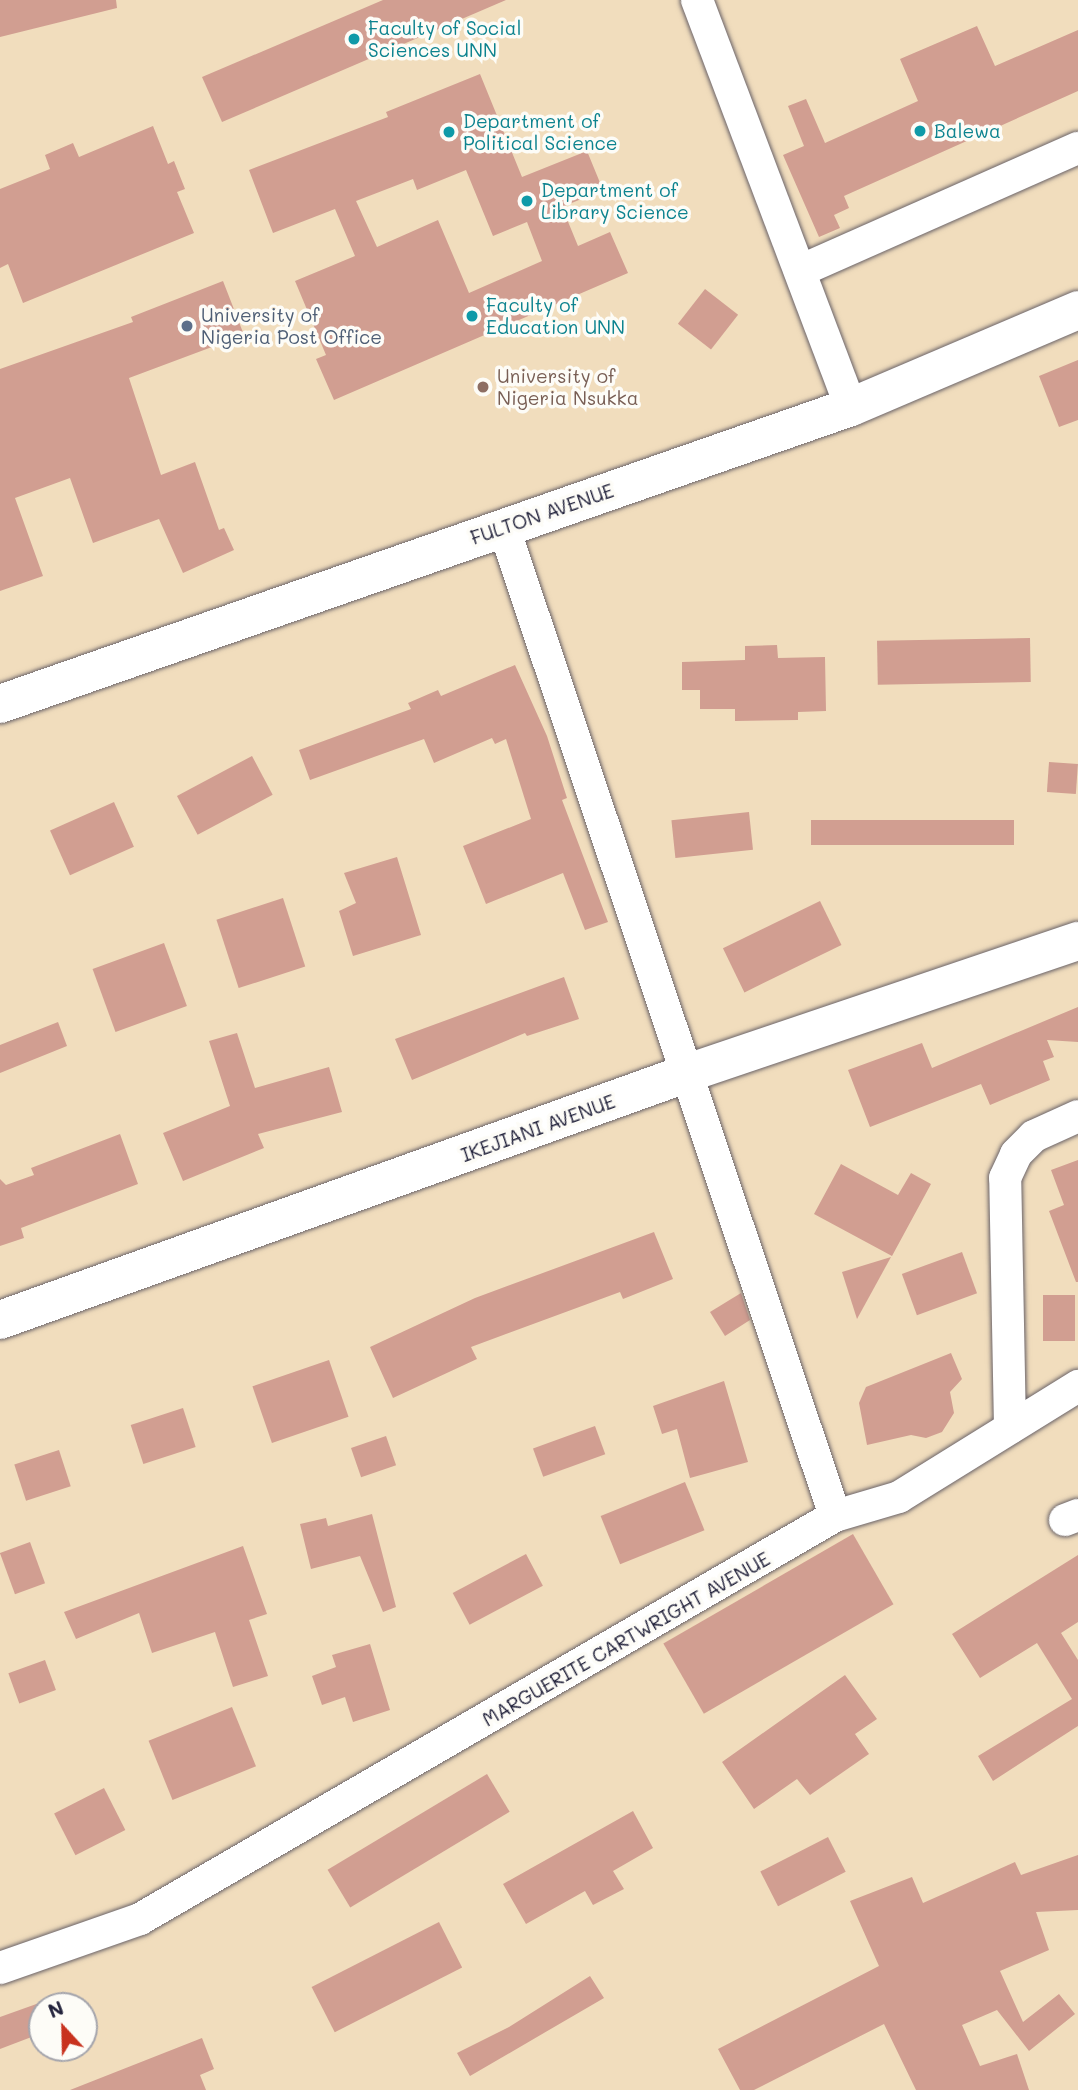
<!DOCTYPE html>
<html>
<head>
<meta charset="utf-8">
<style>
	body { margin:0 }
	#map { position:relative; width:1078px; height:2090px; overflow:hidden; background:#f1ddbd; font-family:Mali,sans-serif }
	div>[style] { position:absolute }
	.building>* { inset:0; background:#d19e91; transform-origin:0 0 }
	.roads { filter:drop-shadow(0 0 2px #6a6368) drop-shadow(0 0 2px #6a6368) }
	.minor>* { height:32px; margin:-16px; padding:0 16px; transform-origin:16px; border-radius:16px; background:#fff }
	.tertiary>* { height:38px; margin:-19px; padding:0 19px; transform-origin:19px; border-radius:19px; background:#fff }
	.dots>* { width:19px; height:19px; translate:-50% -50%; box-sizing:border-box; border:4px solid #fdfcf7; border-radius:50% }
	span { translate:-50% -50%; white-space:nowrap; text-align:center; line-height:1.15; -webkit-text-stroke:7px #fdfcf7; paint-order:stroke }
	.culture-label { font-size:19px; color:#0d838f }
	.left { translate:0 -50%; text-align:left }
	.service-label { font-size:19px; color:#4e5e75 }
	.education-label { font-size:19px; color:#785e54 }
	.street-label { font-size:19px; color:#22223b }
	.north { position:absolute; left:28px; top:1992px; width:70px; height:70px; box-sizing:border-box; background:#fdfcf7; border:2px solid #a5a5ac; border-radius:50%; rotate:338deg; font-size:19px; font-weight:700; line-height:28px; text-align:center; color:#22223b }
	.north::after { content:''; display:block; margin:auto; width:24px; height:32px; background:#c8321e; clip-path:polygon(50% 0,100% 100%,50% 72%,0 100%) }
</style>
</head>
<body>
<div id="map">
	<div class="building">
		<i style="clip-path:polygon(0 0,116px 0,117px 8px,0 37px)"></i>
		<i style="clip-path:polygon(383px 0,506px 0,222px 122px,202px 77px)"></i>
		<i style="clip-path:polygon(977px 26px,995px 66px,1078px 30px,1078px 91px,844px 196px,849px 208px,834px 215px,840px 228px,819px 237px,783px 155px,804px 146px,788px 106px,806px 99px,825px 143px,918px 101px,900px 59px)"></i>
		<i style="clip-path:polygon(evenodd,480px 74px,522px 177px,587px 151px,603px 190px,562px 207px,578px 246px,610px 232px,628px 273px,334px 400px,316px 359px,326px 355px,295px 281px,355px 256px,335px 209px,273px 233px,249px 170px,388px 117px,386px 112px,480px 74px,466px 170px,493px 236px,527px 222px,542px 261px,469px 293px,438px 220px,377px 247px,356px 201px,413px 179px,417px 190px,466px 170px)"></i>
		<i style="clip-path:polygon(153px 126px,168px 164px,174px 161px,185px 189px,177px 192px,194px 233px,23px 303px,8px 264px,0 268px,0 189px,50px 169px,45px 155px,73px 143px,79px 157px)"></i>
		<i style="clip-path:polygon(223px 281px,244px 335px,129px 378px,161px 475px,195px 462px,219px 530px,224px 528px,234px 550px,183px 573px,159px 519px,93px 543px,70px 478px,15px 498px,43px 576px,0 591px,0 369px,133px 322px,131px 317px)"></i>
		<i style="left:705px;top:289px;width:42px;height:44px;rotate:38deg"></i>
		<i style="clip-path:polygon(1078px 360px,1078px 420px,1059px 427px,1039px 376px)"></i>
		<i style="left:1030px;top:638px;width:44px;height:153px;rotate:89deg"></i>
		<i style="clip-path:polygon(777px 645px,778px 658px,825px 657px,826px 711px,798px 712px,798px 720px,735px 721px,735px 709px,700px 709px,700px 690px,682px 690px,682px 662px,745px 660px,745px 646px)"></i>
		<i style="clip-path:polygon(515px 665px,547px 736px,567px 798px,562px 800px,608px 922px,585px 930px,563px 873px,486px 904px,463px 846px,531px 819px,506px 739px,495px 744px,492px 738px,434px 763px,424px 739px,310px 780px,299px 750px,411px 709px,408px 703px,438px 690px,441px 696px)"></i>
		<i style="left:252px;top:756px;width:44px;height:85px;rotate:62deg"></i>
		<i style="left:1049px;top:762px;width:29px;height:30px;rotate:4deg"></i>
		<i style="left:114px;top:802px;width:49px;height:70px;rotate:66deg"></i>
		<i style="left:749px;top:812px;width:38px;height:78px;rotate:84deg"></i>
		<i style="left:1014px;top:820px;width:25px;height:203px;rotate:90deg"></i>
		<i style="clip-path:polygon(397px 857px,421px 935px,353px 956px,339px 911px,356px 903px,344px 873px)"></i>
		<i style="left:283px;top:898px;width:72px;height:70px;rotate:72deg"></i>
		<i style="left:820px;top:901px;width:49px;height:108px;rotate:64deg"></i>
		<i style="left:164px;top:943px;width:67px;height:76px;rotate:70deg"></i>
		<i style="clip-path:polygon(564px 977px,579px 1019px,527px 1036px,525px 1033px,412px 1080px,395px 1039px)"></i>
		<i style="clip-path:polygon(1078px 1007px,1078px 1042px,1047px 1040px,1054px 1057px,1043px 1061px,1050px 1080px,990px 1105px,981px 1084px,870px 1127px,848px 1070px,922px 1043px,932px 1068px)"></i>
		<i style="clip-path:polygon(58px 1022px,67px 1046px,0 1073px,0 1045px)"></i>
		<i style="clip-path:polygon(237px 1033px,255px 1088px,329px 1067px,342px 1112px,258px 1134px,264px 1148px,183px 1181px,163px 1133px,230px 1106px,209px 1041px)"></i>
		<i style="clip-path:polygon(120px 1134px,138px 1184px,21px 1228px,24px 1238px,0 1246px,0 1179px,6px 1185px,34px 1175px,31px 1168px)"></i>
		<i style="clip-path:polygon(1078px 1160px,1078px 1282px,1076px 1282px,1049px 1211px,1064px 1205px,1051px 1170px)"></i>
		<i style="clip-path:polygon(841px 1164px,898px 1195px,911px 1173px,931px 1184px,892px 1256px,814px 1214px)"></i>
		<i style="clip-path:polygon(654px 1232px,673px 1279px,623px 1299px,620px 1292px,471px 1347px,477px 1359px,393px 1398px,370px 1347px,475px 1298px)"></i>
		<i style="left:962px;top:1252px;width:44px;height:64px;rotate:70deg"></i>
		<i style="clip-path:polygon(891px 1257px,857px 1319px,842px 1272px)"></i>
		<i style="clip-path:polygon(741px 1293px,750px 1320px,725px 1336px,710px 1312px)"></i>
		<i style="left:1075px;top:1295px;width:46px;height:32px;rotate:90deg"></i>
		<i style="clip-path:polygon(951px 1353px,962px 1379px,950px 1392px,954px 1413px,942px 1432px,926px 1438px,911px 1435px,867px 1445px,859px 1403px,866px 1387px)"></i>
		<i style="left:329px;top:1360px;width:60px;height:81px;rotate:71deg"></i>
		<i style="clip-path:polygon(724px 1381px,748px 1462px,690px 1478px,677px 1429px,662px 1434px,653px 1406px)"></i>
		<i style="left:183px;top:1408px;width:41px;height:55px;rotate:72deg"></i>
		<i style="left:595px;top:1426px;width:30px;height:66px;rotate:70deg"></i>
		<i style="left:386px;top:1436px;width:31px;height:37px;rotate:71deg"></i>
		<i style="left:59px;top:1450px;width:38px;height:47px;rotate:72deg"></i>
		<i style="left:685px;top:1482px;width:52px;height:91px;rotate:68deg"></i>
		<i style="clip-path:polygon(372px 1514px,396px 1607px,383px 1612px,360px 1556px,311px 1569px,300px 1524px,326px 1518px,328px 1526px)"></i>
		<i style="left:853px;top:1534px;width:81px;height:219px;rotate:60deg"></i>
		<i style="left:30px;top:1542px;width:44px;height:32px;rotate:70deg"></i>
		<i style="clip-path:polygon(243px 1546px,267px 1614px,249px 1620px,268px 1676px,233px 1687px,215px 1632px,152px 1653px,139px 1613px,76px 1639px,64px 1612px)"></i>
		<i style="left:526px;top:1554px;width:36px;height:83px;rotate:62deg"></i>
		<i style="clip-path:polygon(1078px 1555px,1078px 1622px,1061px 1633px,1078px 1660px,1078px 1726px,993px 1781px,978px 1756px,1072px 1699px,1037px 1643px,980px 1678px,952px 1634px)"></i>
		<i style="clip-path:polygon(370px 1644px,390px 1710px,353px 1722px,345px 1697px,322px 1705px,312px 1676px,336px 1667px,332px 1655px)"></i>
		<i style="left:45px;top:1660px;width:32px;height:39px;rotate:70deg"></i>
		<i style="clip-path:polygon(845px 1675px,877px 1719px,855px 1734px,869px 1754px,810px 1795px,797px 1779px,754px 1809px,722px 1762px)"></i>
		<i style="left:232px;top:1707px;width:64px;height:90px;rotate:68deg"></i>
		<i style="left:487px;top:1774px;width:44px;height:186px;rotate:59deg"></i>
		<i style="left:104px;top:1788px;width:47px;height:56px;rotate:63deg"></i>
		<i style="clip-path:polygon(633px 1811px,653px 1848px,613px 1871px,624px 1889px,593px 1905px,585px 1891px,526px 1924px,503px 1884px)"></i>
		<i style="left:828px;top:1837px;width:39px;height:76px;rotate:63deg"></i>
		<i style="clip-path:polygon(1078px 1855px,1078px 1910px,1036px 1912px,1049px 1950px,1000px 1971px,1023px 2022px,1059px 1994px,1075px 2014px,1029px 2051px,997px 2010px,962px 2025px,980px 2066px,1017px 2054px,1029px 2090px,916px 2090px,884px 2024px,754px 2090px,740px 2090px,718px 2049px,879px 1966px,850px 1901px,912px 1877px,923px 1903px,1015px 1862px,1021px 1875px)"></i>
		<i style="left:439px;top:1922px;width:51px;height:143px;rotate:63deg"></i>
		<i style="clip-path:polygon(590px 1976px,604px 1998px,470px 2076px,457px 2053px,509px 2027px)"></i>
		<i style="clip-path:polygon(42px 2002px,42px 2033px,0 2049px,0 2017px)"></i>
		<i style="clip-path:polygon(202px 2038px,214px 2069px,200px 2075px,206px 2090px,70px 2090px)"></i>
	</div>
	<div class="roads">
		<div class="minor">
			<i style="left:697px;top:0;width:435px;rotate:69.3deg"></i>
			<i style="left:800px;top:271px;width:304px;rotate:-23.9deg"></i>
			<i style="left:504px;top:528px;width:1042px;rotate:71.48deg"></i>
			<i style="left:1010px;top:1428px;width:250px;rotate:-91.1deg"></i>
			<i style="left:1005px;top:1178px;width:26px;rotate:-65deg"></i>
			<i style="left:1016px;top:1154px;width:25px;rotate:-45deg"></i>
			<i style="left:1034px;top:1136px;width:48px;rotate:-24.4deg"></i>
			<i style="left:1065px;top:1520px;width:14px;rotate:-21deg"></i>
			<i style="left:0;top:1968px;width:148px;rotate:-19.3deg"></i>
			<i style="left:140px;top:1919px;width:803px;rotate:-30.11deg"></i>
			<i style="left:835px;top:1516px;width:67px;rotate:-16.5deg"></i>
			<i style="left:899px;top:1497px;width:211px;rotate:-31.8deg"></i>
		</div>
		<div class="tertiary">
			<i style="left:0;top:704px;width:901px;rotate:-19.24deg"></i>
			<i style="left:851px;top:407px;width:247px;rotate:-23.1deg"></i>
			<i style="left:0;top:1320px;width:731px;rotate:-19.75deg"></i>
			<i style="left:688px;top:1073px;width:412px;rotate:-18.7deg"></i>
		</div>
	</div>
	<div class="dots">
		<i style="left:354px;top:39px;background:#0f9aa8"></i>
		<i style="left:920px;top:131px;background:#0f9aa8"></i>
		<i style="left:449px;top:132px;background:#0f9aa8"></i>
		<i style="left:527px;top:201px;background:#0f9aa8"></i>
		<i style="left:472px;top:316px;background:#0f9aa8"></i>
		<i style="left:187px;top:326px;background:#5c6f8a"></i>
		<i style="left:483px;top:387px;background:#8d6e63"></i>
	</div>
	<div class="culture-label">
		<span class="left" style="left:368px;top:39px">Faculty of Social<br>Sciences UNN</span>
		<span class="left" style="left:463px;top:132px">Department of<br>Political Science</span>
		<span class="left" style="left:934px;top:131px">Balewa</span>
		<span class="left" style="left:541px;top:201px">Department of<br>Library Science</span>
		<span class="left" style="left:486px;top:316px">Faculty of<br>Education UNN</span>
	</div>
	<div class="service-label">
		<span class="left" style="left:201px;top:326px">University of<br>Nigeria Post Office</span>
	</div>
	<div class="education-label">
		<span class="left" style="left:497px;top:387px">University of<br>Nigeria Nsukka</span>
	</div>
	<div class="street-label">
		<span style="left:542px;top:514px;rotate:-19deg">FULTON AVENUE</span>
		<span style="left:538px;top:1128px;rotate:-20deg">IKEJIANI AVENUE</span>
		<span style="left:626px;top:1639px;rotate:-30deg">MARGUERITE CARTWRIGHT AVENUE</span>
	</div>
	<div class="north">N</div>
</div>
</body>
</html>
